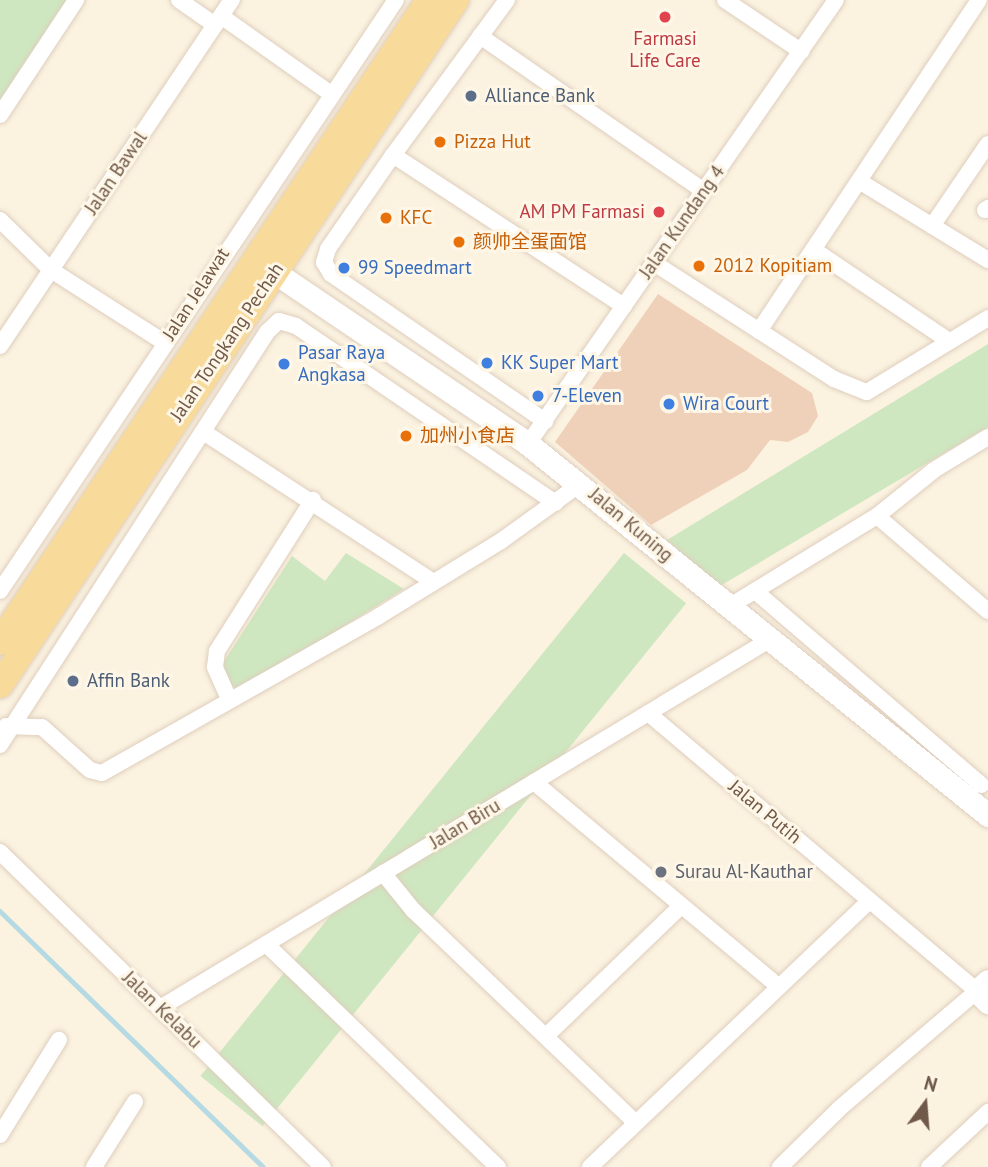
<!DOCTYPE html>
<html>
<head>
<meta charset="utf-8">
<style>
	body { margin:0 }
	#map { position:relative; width:988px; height:1167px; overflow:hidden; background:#fbf2e0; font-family:"PT Sans","Noto Sans SC",sans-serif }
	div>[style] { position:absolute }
	.green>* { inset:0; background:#cee7c0; transform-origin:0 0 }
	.stream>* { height:4.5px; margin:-2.25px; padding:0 2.25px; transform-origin:2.25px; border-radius:2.25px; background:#b6dae3 }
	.building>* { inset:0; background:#efd1b9 }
	.roads { filter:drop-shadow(0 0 2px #dfcebd) drop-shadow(0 0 2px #dfcebd) }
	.street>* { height:16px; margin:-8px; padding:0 8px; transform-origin:8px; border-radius:8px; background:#fff }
	.secondary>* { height:23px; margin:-11.5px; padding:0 11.5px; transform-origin:11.5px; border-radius:11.5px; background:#fff }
	.primary>* { height:26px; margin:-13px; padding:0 13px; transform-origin:13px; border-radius:13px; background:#f8da9a }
	.dots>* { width:19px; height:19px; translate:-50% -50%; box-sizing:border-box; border:4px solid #fef6e6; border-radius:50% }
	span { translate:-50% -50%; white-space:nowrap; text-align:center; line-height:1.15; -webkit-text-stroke:6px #fef6e6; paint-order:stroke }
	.health-label { font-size:19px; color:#be3a42 }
	.right { translate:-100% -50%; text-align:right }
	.service-label { font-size:19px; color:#4e5e75 }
	.left { translate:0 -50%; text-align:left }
	.food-label { font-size:19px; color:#c56008 }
	.street-label { font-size:19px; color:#715949 }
	.shop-label { font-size:19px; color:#366cbe }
	.worship-label { font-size:19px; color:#5b616d }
	.north { position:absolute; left:890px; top:1069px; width:70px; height:70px; -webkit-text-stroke:5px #fef6e6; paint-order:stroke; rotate:16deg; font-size:19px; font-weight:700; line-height:28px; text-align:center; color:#715949 }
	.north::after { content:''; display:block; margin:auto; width:24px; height:32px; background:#715949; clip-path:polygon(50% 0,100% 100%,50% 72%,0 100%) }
</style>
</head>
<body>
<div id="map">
	<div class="green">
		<i style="clip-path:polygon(0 0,69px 0,0 104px)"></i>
		<i style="clip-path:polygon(988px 344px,988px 427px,720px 586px,667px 540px)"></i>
		<i style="clip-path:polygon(346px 553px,404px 589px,239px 691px,217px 672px,292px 556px,325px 581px)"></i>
		<i style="left:624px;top:553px;width:80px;height:673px;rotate:39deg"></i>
	</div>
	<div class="stream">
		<i style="left:0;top:911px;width:367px;rotate:44.2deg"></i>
	</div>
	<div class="building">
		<i style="clip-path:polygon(658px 294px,812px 393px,818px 416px,808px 432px,788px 442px,770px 440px,747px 470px,651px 525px,555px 442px)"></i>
	</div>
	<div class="roads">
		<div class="street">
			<i style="left:179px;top:0;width:44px;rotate:34.8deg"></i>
			<i style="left:507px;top:0;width:192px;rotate:126.3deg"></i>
			<i style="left:393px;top:155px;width:114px;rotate:124.7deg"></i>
			<i style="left:328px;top:249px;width:14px;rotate:107deg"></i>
			<i style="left:324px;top:262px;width:14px;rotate:60deg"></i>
			<i style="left:331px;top:274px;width:260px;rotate:34.5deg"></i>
			<i style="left:725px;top:0;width:92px;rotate:33.9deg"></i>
			<i style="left:221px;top:16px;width:135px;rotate:35.3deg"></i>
			<i style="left:480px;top:36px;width:272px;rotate:34.7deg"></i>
			<i style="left:0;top:115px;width:138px;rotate:-56.5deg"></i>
			<i style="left:393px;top:155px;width:276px;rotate:33.2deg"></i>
			<i style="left:859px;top:181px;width:151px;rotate:31.5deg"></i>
			<i style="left:985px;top:210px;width:4px;rotate:-34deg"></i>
			<i style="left:0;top:220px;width:71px;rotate:44.4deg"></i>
			<i style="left:51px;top:270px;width:135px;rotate:32.6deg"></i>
			<i style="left:932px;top:226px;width:99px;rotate:-55.7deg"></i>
			<i style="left:814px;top:250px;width:163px;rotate:34deg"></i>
			<i style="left:654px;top:263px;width:214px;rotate:32.8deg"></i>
			<i style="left:834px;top:379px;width:35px;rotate:22deg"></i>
			<i style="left:867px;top:392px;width:142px;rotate:-31.4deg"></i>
			<i style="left:759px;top:331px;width:397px;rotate:-56.4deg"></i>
			<i style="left:0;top:346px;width:417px;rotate:-56.2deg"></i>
			<i style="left:205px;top:433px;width:273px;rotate:33.1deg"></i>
			<i style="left:528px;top:444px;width:540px;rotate:-55.25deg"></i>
			<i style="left:877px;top:516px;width:146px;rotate:40.6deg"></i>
			<i style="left:0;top:591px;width:711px;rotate:-56.18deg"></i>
			<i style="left:755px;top:591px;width:298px;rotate:40.6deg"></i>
			<i style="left:730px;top:606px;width:172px;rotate:-31.5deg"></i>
			<i style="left:877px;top:516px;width:73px;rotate:-38.9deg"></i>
			<i style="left:934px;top:470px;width:63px;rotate:-31.4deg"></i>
			<i style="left:229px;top:699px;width:35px;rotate:-114deg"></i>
			<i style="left:215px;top:667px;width:16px;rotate:-83deg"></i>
			<i style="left:217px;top:651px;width:179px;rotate:-57.6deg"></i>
			<i style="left:648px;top:713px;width:431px;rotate:40.2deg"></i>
			<i style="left:977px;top:991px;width:182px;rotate:139.5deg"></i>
			<i style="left:839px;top:1109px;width:83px;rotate:135.5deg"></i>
			<i style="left:6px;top:726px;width:36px;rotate:2deg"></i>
			<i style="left:42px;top:727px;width:64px;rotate:41.9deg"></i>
			<i style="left:90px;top:770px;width:12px;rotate:14deg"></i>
			<i style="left:102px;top:773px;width:318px;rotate:-29.5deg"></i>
			<i style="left:379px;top:616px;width:143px;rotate:-31.6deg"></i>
			<i style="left:501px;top:541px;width:97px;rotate:-35.8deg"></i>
			<i style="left:0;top:745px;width:492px;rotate:-57.1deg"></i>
			<i style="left:267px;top:332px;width:16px;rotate:-43deg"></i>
			<i style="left:279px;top:321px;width:18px;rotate:16deg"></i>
			<i style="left:296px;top:326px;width:314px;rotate:34.3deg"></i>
			<i style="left:534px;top:782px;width:319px;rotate:39.9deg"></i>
			<i style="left:0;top:852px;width:451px;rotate:44.3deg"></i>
			<i style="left:383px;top:873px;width:48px;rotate:51deg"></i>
			<i style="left:413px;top:910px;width:308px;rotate:43.7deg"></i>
			<i style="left:266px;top:944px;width:322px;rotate:43.9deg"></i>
			<i style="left:160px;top:1008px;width:712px;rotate:-31.14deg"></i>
			<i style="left:546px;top:1036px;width:187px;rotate:-43.9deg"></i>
			<i style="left:0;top:1135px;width:112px;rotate:-58.2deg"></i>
			<i style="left:94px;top:1167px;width:77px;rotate:-57.8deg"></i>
			<i style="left:590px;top:1167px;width:385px;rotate:-43.6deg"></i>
			<i style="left:929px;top:1167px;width:81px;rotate:-43deg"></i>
		</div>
		<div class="secondary">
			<i style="left:261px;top:263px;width:323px;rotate:34.1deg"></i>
			<i style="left:528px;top:444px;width:591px;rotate:38.89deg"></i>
			<i style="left:988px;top:981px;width:15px;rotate:138deg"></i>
			<i style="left:977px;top:991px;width:16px;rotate:45deg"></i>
		</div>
		<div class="primary">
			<i style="left:0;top:642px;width:772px;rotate:-56.25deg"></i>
			<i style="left:0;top:685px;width:823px;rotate:-56.35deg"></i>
		</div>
	</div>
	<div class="dots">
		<i style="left:665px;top:17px;background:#e0444e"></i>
		<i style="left:471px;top:96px;background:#5c6f8a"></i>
		<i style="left:440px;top:142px;background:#e8710a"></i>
		<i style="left:659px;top:212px;background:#e0444e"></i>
		<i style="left:386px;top:218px;background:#e8710a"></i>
		<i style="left:459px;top:242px;background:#e8710a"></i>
		<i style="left:699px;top:266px;background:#e8710a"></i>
		<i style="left:344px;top:268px;background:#3f7fe0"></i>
		<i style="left:487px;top:363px;background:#3f7fe0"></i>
		<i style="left:284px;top:364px;background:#3f7fe0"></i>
		<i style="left:538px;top:396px;background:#3f7fe0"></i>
		<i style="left:669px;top:404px;background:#3f7fe0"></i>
		<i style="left:406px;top:436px;background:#e8710a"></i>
		<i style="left:73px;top:681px;background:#5c6f8a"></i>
		<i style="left:661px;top:872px;background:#6b7280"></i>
	</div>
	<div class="health-label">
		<span style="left:665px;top:50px">Farmasi<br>Life Care</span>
		<span class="right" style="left:645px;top:212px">AM PM Farmasi</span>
	</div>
	<div class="service-label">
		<span class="left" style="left:485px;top:96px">Alliance Bank</span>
		<span class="left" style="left:87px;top:681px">Affin Bank</span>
	</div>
	<div class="food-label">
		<span class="left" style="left:454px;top:142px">Pizza Hut</span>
		<span class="left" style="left:400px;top:218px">KFC</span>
		<span class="left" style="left:473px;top:242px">颜帅全蛋面馆</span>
		<span class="left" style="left:713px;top:266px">2012 Kopitiam</span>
		<span class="left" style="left:420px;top:436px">加州小食店</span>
	</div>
	<div class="street-label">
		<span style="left:116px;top:173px;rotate:-56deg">Jalan Bawal</span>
		<span style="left:682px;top:222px;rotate:-55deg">Jalan Kundang 4</span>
		<span style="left:196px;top:294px;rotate:-57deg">Jalan Jelawat</span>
		<span style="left:227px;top:342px;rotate:-56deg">Jalan Tongkang Pechah</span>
		<span style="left:631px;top:525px;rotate:40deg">Jalan Kuning</span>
		<span style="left:765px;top:812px;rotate:40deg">Jalan Putih</span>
		<span style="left:465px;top:824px;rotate:-31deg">Jalan Biru</span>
		<span style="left:162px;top:1010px;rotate:44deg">Jalan Kelabu</span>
	</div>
	<div class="shop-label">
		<span class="left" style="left:358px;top:268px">99 Speedmart</span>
		<span class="left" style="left:298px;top:364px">Pasar Raya<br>Angkasa</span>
		<span class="left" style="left:501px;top:363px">KK Super Mart</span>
		<span class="left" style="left:552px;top:396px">7-Eleven</span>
		<span class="left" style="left:683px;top:404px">Wira Court</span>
	</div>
	<div class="worship-label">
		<span class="left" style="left:675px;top:872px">Surau Al-Kauthar</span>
	</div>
	<div class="north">N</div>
</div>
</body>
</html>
